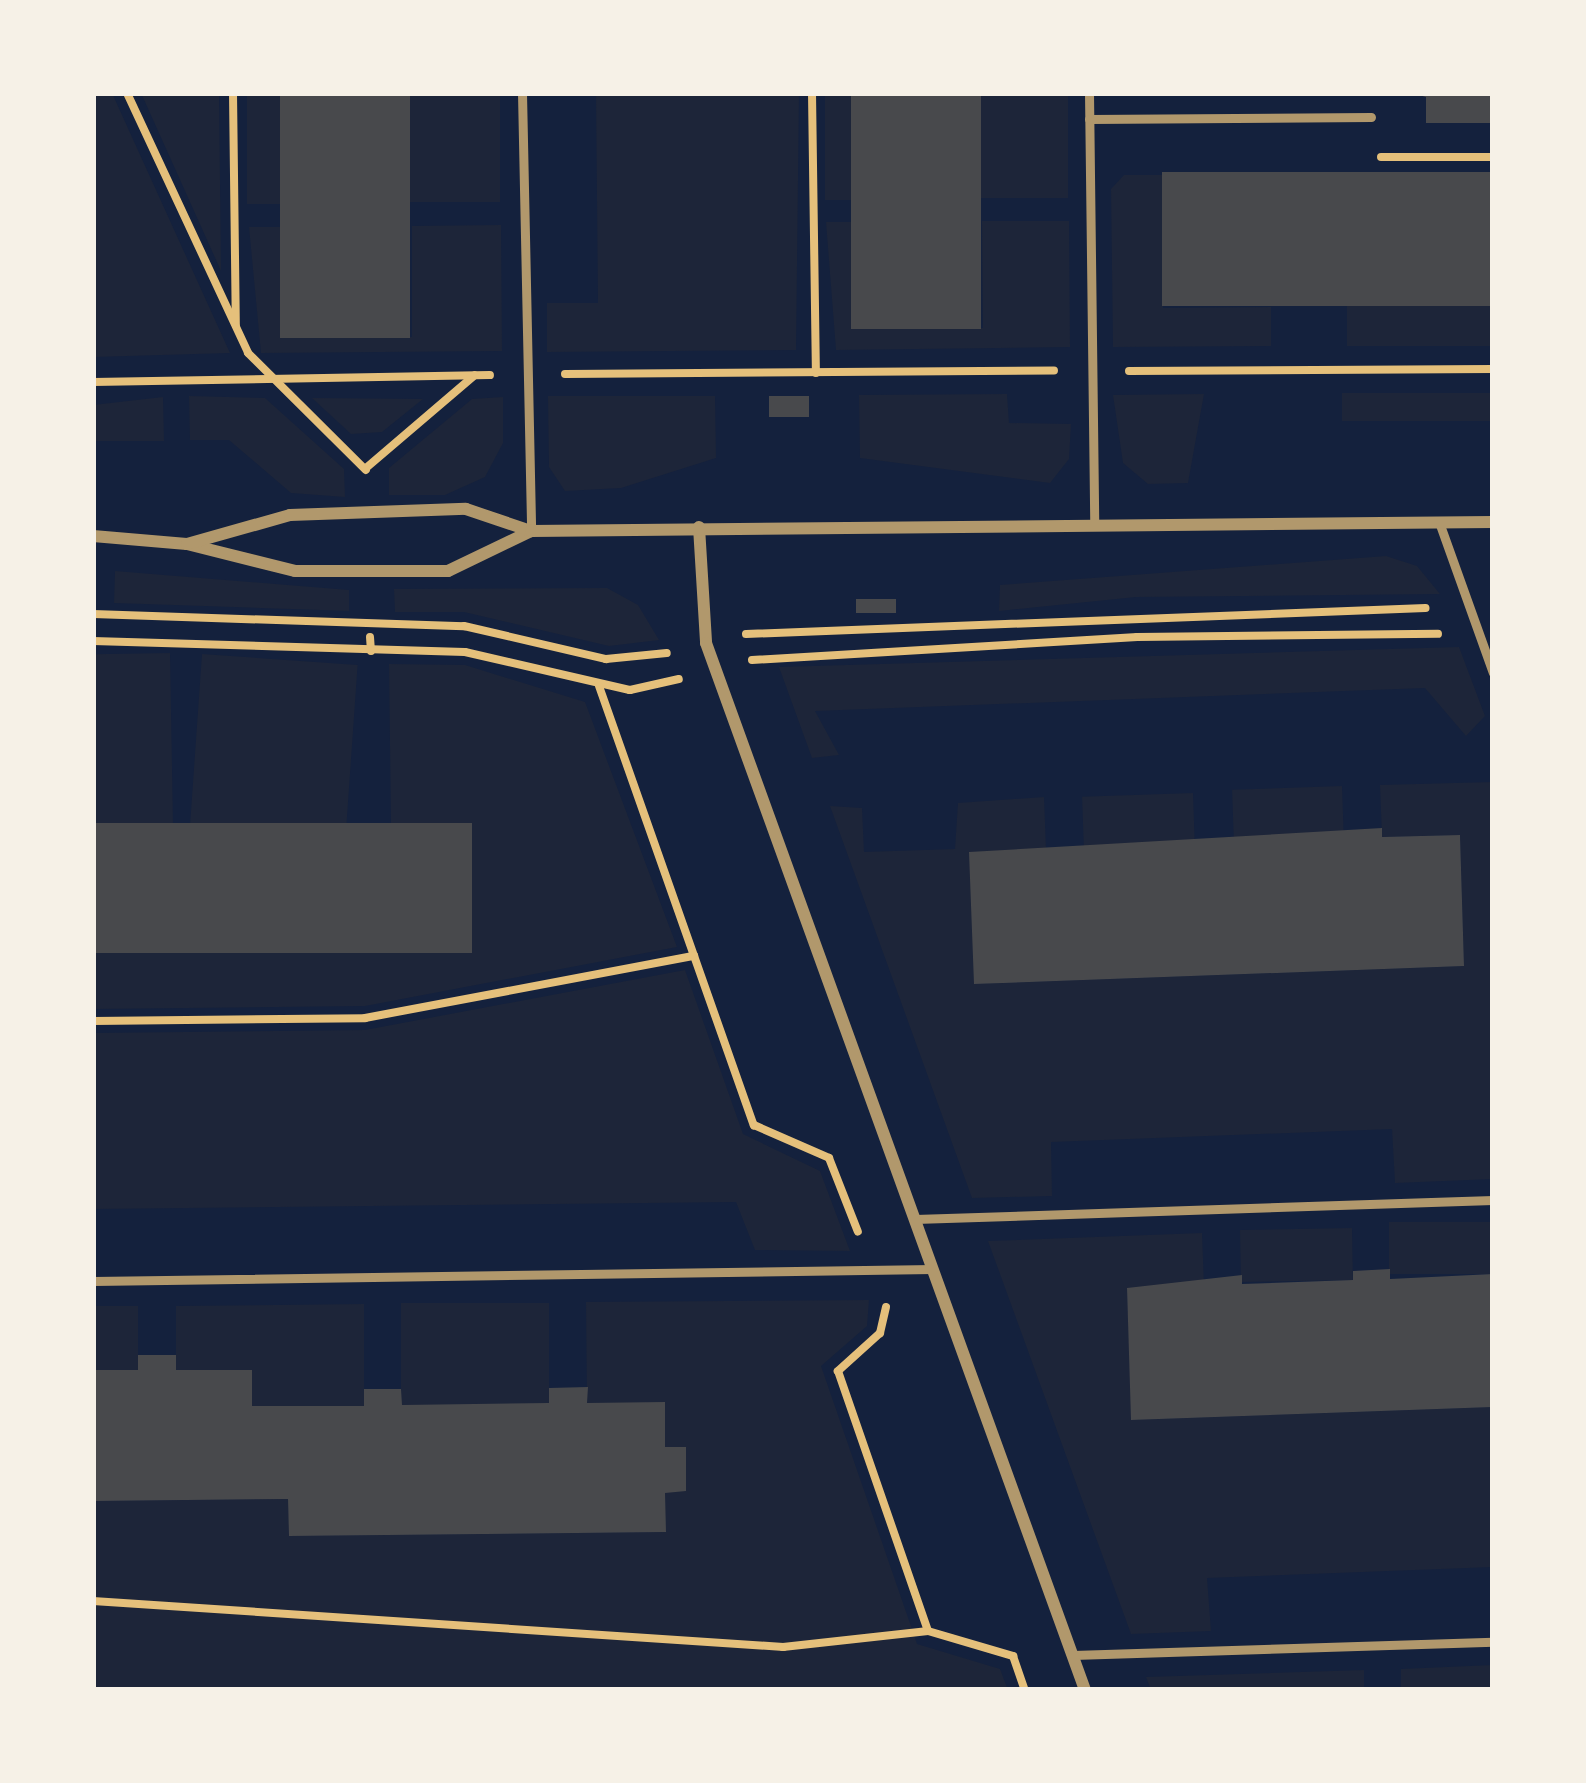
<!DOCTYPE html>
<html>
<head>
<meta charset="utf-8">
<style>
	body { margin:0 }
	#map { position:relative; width:1586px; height:1783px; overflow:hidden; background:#14213d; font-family:"Roboto Condensed",sans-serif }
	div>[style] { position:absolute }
	.green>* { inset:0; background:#1d2539; transform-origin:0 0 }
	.building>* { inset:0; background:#48494c; transform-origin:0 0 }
	.path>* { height:8px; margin:-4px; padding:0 4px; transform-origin:4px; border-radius:4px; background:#e5c07b }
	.service>* { height:9px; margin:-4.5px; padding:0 4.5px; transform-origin:4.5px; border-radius:4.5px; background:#b1986c }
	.minor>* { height:12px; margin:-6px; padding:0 6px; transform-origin:6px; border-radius:6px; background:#b1986c }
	span { translate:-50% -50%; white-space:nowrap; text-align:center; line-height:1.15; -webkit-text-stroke:12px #f6f1e7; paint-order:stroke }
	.frame { position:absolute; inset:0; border:96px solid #f6f1e7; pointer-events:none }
</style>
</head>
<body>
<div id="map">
	<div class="green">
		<i style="clip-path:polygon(93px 93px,112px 93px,230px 353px,93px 357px)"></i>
		<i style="clip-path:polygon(141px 93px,219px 93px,221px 271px)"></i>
		<i style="left:247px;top:93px;width:33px;height:111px"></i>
		<i style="left:410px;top:93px;width:90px;height:109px"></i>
		<i style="clip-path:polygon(596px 93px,799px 93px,796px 350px,547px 352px,547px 303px,598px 303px)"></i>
		<i style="left:825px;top:93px;width:26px;height:107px"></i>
		<i style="left:981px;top:93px;width:87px;height:105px"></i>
		<i style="clip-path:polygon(1124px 175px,1162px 175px,1163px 308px,1271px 307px,1271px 346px,1113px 347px,1111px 189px)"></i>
		<i style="clip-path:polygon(982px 221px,1069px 221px,1070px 347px,836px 350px,826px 222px,853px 222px,855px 329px,983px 328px)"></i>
		<i style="clip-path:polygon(501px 225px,502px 351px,261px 353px,249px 227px,282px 227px,283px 337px,412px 337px,412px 226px)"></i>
		<i style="left:1493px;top:306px;width:40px;height:146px;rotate:90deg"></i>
		<i style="left:1493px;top:393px;width:28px;height:151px;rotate:90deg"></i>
		<i style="clip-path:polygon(1007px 394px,1009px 423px,1071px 424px,1069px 459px,1050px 483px,860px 458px,859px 395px)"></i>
		<i style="clip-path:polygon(1204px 394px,1188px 483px,1148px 484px,1123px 463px,1113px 395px)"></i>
		<i style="clip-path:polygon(189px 396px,265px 398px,344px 469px,345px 497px,291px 493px,229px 440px,190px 440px)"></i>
		<i style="clip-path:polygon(548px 396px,715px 396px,716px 458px,621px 488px,565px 491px,549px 467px)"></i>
		<i style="clip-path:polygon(163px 397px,164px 441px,93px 441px,93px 405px)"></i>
		<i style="clip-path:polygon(503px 397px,503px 443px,485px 477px,445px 495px,389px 495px,389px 468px,472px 399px)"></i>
		<i style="clip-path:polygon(312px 398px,423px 399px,382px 432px,351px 434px)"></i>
		<i style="clip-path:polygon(1386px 556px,1417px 566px,1440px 594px,1136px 597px,999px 611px,1000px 585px)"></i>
		<i style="clip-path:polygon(115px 571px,349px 590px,349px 611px,114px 603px)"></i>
		<i style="clip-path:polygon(607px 588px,638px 605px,659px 640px,609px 646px,464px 612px,395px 612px,394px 589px)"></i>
		<i style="clip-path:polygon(1459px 647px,1485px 716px,1466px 736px,1425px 688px,815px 711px,839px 755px,812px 758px,779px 667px)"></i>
		<i style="left:170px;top:653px;width:173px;height:77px;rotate:89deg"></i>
		<i style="left:202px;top:654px;width:156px;height:171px;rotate:4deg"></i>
		<i style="clip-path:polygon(389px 664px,465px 665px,585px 702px,677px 947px,365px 1006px,93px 1009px,93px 921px,391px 824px)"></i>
		<i style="clip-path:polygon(1493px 782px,1493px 1179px,1395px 1183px,1392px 1129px,1051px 1142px,1052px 1196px,972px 1198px,830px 806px,862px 808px,864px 852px,955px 849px,958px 803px,1044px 797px,1046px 849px,970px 853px,975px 984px,1464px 966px,1460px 835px,1382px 837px,1380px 785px)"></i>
		<i style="left:1342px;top:786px;width:52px;height:110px;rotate:88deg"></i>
		<i style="left:1193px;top:793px;width:51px;height:111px;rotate:88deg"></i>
		<i style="clip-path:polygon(685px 970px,743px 1134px,820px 1171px,850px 1251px,755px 1250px,736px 1202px,93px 1209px,93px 1033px,365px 1030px)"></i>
		<i style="left:1493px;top:1222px;width:52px;height:104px;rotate:90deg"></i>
		<i style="left:1352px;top:1228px;width:52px;height:112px;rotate:89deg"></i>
		<i style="clip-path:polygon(1202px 1233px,1204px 1285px,1127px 1289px,1132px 1420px,1493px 1407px,1493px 1567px,1207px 1578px,1211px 1631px,1131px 1634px,988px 1241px)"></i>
		<i style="clip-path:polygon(869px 1300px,867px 1326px,821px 1366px,913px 1632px,917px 1644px,1000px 1669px,1008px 1690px,93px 1690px,93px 1501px,288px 1499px,290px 1536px,665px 1532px,664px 1403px,587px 1403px,586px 1302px)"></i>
		<i style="left:401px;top:1303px;width:148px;height:102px"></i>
		<i style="clip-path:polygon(364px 1304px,364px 1406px,252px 1406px,252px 1370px,176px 1370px,176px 1306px)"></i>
		<i style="left:93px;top:1306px;width:45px;height:64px"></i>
		<i style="clip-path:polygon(1493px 1665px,1493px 1690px,1401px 1690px,1401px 1669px)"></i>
		<i style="clip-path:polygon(1364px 1670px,1364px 1690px,1151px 1690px,1146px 1677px)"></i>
	</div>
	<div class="building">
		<i style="left:280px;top:93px;width:130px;height:245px"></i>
		<i style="left:851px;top:93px;width:130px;height:236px"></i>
		<i style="clip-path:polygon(1412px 93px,1493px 93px,1493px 123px,1426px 123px,1426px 97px)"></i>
		<i style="left:1493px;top:172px;width:134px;height:331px;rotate:90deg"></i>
		<i style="left:769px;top:396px;width:40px;height:21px"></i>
		<i style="left:856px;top:599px;width:40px;height:14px"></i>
		<i style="left:472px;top:823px;width:130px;height:379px;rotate:90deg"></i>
		<i style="clip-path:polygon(1382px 828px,1382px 837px,1460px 835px,1464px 966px,974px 984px,969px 852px)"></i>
		<i style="clip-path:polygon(1390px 1269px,1390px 1279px,1493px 1274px,1493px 1407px,1131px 1420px,1127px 1288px,1242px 1275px,1242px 1284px,1353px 1280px,1353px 1271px)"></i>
		<i style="clip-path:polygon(138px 1355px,176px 1355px,176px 1370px,252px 1370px,252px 1406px,364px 1406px,364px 1389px,401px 1389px,402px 1405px,549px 1403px,549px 1388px,588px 1387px,587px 1403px,665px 1402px,665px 1447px,686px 1447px,686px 1491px,665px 1493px,666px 1532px,289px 1536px,288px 1499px,93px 1501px,93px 1370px,138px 1370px)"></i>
	</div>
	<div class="path">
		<i style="left:127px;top:93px;width:287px;rotate:65deg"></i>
		<i style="left:248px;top:353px;width:166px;rotate:44.8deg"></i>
		<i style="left:233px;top:93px;width:232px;rotate:89.3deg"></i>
		<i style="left:812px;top:93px;width:280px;rotate:89.2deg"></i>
		<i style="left:1381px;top:157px;width:112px"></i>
		<i style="left:1129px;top:371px;width:364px;rotate:-0.3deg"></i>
		<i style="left:565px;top:374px;width:489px;rotate:-0.4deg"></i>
		<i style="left:93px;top:382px;width:397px;rotate:-1deg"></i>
		<i style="left:366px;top:468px;width:143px;rotate:-40.5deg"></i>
		<i style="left:93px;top:614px;width:371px;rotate:1.9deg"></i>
		<i style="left:464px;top:626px;width:146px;rotate:13.1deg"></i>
		<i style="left:606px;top:659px;width:61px;rotate:-5.6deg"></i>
		<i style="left:746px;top:634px;width:680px;rotate:-2.19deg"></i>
		<i style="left:370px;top:637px;width:14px;rotate:86deg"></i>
		<i style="left:93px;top:641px;width:372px;rotate:1.7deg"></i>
		<i style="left:465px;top:652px;width:169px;rotate:13deg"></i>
		<i style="left:630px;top:690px;width:50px;rotate:-12.7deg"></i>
		<i style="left:752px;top:660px;width:386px;rotate:-3.4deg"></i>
		<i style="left:1137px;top:637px;width:301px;rotate:-0.6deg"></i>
		<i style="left:599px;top:686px;width:466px;rotate:70.6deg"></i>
		<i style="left:754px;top:1125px;width:82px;rotate:23.7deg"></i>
		<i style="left:829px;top:1158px;width:79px;rotate:68.6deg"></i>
		<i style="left:93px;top:1021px;width:272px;rotate:-0.6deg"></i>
		<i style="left:365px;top:1018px;width:335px;rotate:-10.7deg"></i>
		<i style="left:886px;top:1307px;width:27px;rotate:103deg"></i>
		<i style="left:880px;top:1333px;width:57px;rotate:137.9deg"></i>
		<i style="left:838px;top:1371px;width:275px;rotate:70.9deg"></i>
		<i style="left:928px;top:1631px;width:89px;rotate:16.4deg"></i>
		<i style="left:1013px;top:1656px;width:36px;rotate:71deg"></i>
		<i style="left:93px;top:1601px;width:692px;rotate:3.81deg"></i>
		<i style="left:783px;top:1647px;width:146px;rotate:-6.3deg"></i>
	</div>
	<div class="service">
		<i style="left:522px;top:93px;width:438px;rotate:88.8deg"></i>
		<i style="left:1089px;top:93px;width:429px;rotate:89.3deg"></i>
		<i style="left:1089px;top:119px;width:282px;rotate:-0.4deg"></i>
		<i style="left:1439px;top:522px;width:160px;rotate:70.3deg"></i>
		<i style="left:915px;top:1219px;width:578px;rotate:-1.88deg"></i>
		<i style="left:93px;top:1281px;width:840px;rotate:-0.82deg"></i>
		<i style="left:1073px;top:1655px;width:420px;rotate:-1.8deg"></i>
	</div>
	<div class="minor">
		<i style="left:699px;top:527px;width:116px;rotate:86.5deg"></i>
		<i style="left:706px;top:643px;width:1113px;rotate:70.1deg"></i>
		<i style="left:93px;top:536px;width:94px;rotate:4.9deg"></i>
		<i style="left:187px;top:544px;width:111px;rotate:14deg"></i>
		<i style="left:295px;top:571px;width:153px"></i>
		<i style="left:448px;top:571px;width:92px;rotate:-25.7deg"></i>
		<i style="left:187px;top:544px;width:107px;rotate:-15.7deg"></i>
		<i style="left:290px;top:515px;width:176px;rotate:-2deg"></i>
		<i style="left:466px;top:509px;width:69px;rotate:18.7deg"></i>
		<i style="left:531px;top:531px;width:962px;rotate:-0.54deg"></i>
	</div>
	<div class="frame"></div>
</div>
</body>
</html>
